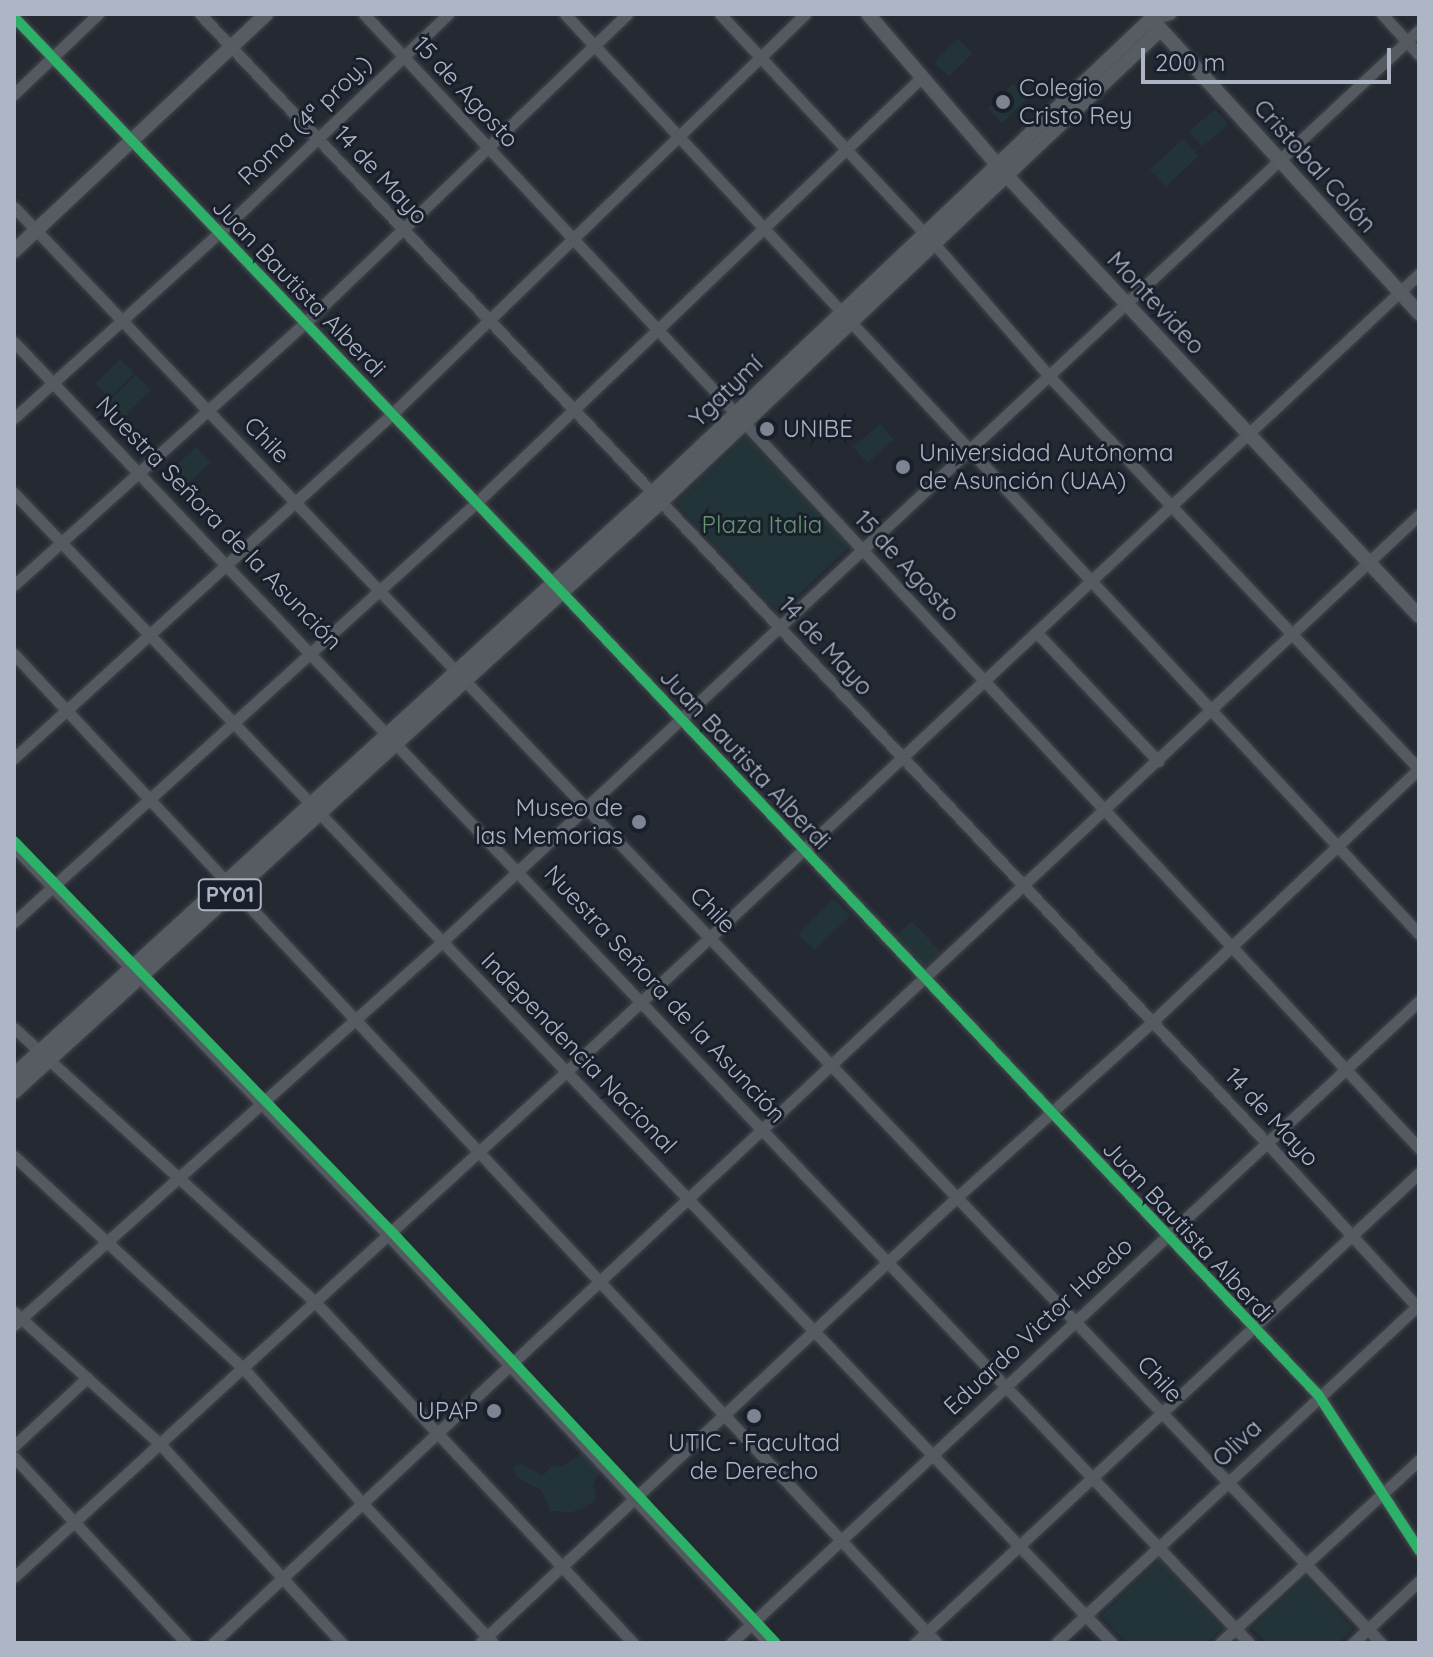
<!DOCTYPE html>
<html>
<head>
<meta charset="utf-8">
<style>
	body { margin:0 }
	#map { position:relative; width:1433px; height:1657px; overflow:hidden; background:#252a32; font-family:Quicksand,sans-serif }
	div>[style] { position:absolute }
	.green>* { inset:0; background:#233438; transform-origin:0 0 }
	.roads { filter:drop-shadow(0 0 2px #42464c) drop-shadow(0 0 2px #42464c) }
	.minor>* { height:11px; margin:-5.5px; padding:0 5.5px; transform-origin:5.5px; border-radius:5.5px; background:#555960 }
	.major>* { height:14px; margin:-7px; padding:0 7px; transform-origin:7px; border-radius:7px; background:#575b62 }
	.cycleway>* { height:10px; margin:-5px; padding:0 5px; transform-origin:5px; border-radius:5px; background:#2db169 }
	.dots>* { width:22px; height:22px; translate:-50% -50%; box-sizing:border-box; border:4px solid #19202c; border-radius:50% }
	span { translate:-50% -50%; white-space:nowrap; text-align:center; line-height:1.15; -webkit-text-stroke:6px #19202c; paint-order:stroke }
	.shield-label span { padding:2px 6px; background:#19202c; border:2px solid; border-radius:6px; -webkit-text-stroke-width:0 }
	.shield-label { font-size:22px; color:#aeb5c4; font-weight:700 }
	.poi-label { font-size:24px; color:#aeb5c4 }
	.left { translate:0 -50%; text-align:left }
	.right { translate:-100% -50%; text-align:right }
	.street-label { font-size:24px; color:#aeb5c4 }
	.park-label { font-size:24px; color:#669473 }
	.frame { position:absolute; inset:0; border:16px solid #aeb5c4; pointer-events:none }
	.scale { position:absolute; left:1141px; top:48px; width:250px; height:36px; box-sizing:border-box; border:4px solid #aeb5c4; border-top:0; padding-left:10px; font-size:24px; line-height:28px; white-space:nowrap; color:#aeb5c4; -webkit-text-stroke:6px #19202c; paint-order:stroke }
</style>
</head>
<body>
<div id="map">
	<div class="green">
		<i style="left:958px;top:39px;width:20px;height:33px;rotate:45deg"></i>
		<i style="left:1013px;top:84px;width:20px;height:35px;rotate:45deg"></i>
		<i style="left:1215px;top:109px;width:20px;height:34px;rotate:49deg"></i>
		<i style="left:1183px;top:139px;width:23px;height:45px;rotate:47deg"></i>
		<i style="left:120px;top:359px;width:20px;height:35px;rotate:45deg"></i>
		<i style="left:136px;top:375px;width:21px;height:39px;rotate:45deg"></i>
		<i style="left:880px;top:424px;width:21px;height:35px;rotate:49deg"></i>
		<i style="left:746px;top:437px;width:151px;height:96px;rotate:47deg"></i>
		<i style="left:196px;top:447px;width:21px;height:35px;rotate:47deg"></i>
		<i style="left:834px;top:899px;width:23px;height:50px;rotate:45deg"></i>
		<i style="left:912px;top:921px;width:42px;height:22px;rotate:47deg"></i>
		<i style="clip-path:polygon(585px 1450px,600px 1470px,593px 1485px,596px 1499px,584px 1508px,571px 1512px,550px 1511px,542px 1491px,517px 1477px,513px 1467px,522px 1464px,542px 1476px,552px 1466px,564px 1466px)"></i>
		<i style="clip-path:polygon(1159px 1560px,1222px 1628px,1206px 1643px,1127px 1643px,1101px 1616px)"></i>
		<i style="clip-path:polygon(1306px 1577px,1353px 1629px,1338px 1643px,1266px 1643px,1252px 1628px)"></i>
	</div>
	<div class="roads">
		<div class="minor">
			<i style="left:200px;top:14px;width:1553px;rotate:46.62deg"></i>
			<i style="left:1267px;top:1143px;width:225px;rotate:47.5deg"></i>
			<i style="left:364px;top:14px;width:1549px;rotate:47.07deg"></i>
			<i style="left:565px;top:14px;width:1255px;rotate:47.13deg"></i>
			<i style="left:720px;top:14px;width:308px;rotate:47deg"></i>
			<i style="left:930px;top:239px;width:181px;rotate:49deg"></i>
			<i style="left:1049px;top:376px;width:540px;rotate:46.73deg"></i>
			<i style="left:1382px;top:14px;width:55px;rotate:47.9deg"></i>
			<i style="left:14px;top:17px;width:782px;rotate:46.4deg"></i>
			<i style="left:553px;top:583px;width:1117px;rotate:46.7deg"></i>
			<i style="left:1319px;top:1396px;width:184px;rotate:57deg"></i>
			<i style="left:1151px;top:19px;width:20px;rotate:-15deg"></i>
			<i style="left:14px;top:94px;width:116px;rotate:-43.6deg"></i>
			<i style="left:14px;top:207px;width:1983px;rotate:46.41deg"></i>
			<i style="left:14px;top:342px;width:1794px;rotate:46.49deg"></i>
			<i style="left:14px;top:418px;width:276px;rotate:-42.1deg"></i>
			<i style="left:219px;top:233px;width:317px;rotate:-43.7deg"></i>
			<i style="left:14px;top:493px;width:1590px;rotate:46.33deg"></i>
			<i style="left:14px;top:585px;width:392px;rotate:-42deg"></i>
			<i style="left:305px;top:323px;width:446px;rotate:-43.8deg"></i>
			<i style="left:1036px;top:632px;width:178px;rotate:46.6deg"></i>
			<i style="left:14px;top:654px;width:1353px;rotate:46.98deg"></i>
			<i style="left:14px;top:758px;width:511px;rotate:-42.3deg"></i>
			<i style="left:392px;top:414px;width:575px;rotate:-44.08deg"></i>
			<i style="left:14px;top:847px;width:539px;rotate:46.05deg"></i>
			<i style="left:388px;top:1235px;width:558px;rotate:46.96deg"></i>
			<i style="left:14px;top:922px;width:624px;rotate:-42.21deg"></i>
			<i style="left:476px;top:503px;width:617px;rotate:-43.69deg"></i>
			<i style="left:14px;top:1028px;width:408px;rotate:42.3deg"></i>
			<i style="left:316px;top:1303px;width:465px;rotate:47deg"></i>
			<i style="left:14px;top:1156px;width:313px;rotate:42.8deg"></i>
			<i style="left:244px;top:1369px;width:180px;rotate:48.6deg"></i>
			<i style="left:363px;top:1504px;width:190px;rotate:46.9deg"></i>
			<i style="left:14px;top:1312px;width:197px;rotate:42.1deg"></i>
			<i style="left:160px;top:1444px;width:270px;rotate:47.6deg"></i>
			<i style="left:14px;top:1325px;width:574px;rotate:-41.82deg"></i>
			<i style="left:442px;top:942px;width:1337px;rotate:-43.03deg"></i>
			<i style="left:14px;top:1446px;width:100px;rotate:-43deg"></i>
			<i style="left:14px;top:1457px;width:253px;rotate:47.2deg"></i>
			<i style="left:14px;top:1577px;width:750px;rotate:-42.46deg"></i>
			<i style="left:567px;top:1071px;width:1167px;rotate:-43.09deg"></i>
			<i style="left:213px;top:1643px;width:1651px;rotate:-43.09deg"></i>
			<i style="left:480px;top:1643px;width:652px;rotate:-43.07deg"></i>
			<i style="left:956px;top:1198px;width:263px;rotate:-41.9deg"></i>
			<i style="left:1152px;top:1022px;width:368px;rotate:-43.5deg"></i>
			<i style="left:731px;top:1643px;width:941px;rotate:-43.02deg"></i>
			<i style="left:915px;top:1643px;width:689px;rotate:-43deg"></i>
			<i style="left:1056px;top:1643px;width:496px;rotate:-43deg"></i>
			<i style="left:1220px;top:1643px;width:270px;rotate:-42.6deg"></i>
			<i style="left:1353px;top:1643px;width:91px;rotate:-43.2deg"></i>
		</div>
		<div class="major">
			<i style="left:868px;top:14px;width:212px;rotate:49.4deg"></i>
			<i style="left:1006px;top:175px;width:604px;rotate:46.88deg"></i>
			<i style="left:1155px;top:23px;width:392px;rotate:47.7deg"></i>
			<i style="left:14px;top:251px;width:346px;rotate:-43.2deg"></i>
			<i style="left:14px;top:1075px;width:862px;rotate:-42.37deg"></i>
			<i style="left:651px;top:494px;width:690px;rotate:-43.53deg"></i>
			<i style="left:14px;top:1092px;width:874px;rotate:-42.36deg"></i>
			<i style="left:660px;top:503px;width:688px;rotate:-43.41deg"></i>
		</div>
	</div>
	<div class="cycleway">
		<i style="left:14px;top:17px;width:782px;rotate:46.4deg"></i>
		<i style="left:553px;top:583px;width:1117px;rotate:46.7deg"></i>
		<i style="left:1319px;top:1396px;width:184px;rotate:57deg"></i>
		<i style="left:14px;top:841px;width:544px;rotate:45.97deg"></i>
		<i style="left:392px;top:1232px;width:562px;rotate:46.95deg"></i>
	</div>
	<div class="dots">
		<i style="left:1003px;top:102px;background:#7e8491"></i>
		<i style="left:767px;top:429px;background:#7e8491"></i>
		<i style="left:903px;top:467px;background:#7e8491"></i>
		<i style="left:639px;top:822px;background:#7e8491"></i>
		<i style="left:494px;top:1411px;background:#7e8491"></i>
		<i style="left:754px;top:1416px;background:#7e8491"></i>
	</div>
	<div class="shield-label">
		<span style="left:230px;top:895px">PY01</span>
	</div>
	<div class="poi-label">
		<span class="left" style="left:1019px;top:102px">Colegio<br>Cristo Rey</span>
		<span class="left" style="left:783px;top:429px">UNIBE</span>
		<span class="left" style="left:919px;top:467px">Universidad Autónoma<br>de Asunción (UAA)</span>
		<span class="right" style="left:623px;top:822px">Museo de<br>las Memorias</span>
		<span class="right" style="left:478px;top:1411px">UPAP</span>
		<span style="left:754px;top:1457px">UTIC - Facultad<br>de Derecho</span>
	</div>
	<div class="street-label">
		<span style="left:466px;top:92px;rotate:47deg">15 de Agosto</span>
		<span style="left:305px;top:120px;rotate:-44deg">Roma (4ª proy.)</span>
		<span style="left:1315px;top:166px;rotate:48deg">Cristobal Colón</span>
		<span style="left:381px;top:175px;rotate:47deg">14 de Mayo</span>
		<span style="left:299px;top:288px;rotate:46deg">Juan Bautista Alberdi</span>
		<span style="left:1156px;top:303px;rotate:47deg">Montevideo</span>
		<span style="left:726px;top:391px;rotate:-44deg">Ygatymí</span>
		<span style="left:267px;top:440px;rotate:46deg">Chile</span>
		<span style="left:219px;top:523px;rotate:46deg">Nuestra Señora de la Asunción</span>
		<span style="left:907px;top:566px;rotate:47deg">15 de Agosto</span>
		<span style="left:826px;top:646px;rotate:47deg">14 de Mayo</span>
		<span style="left:745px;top:759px;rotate:47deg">Juan Bautista Alberdi</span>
		<span style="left:713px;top:910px;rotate:46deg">Chile</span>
		<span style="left:665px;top:994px;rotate:47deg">Nuestra Señora de la Asunción</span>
		<span style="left:579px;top:1053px;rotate:46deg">Independencia Nacional</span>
		<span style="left:1272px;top:1117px;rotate:47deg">14 de Mayo</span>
		<span style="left:1188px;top:1231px;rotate:47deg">Juan Bautista Alberdi</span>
		<span style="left:1038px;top:1326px;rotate:-43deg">Eduardo Victor Haedo</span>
		<span style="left:1160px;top:1379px;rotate:47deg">Chile</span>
		<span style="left:1237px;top:1443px;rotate:-43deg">Oliva</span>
	</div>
	<div class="park-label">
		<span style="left:762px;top:525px">Plaza Italia</span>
	</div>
	<div class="frame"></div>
	<div class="scale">200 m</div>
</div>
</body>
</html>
